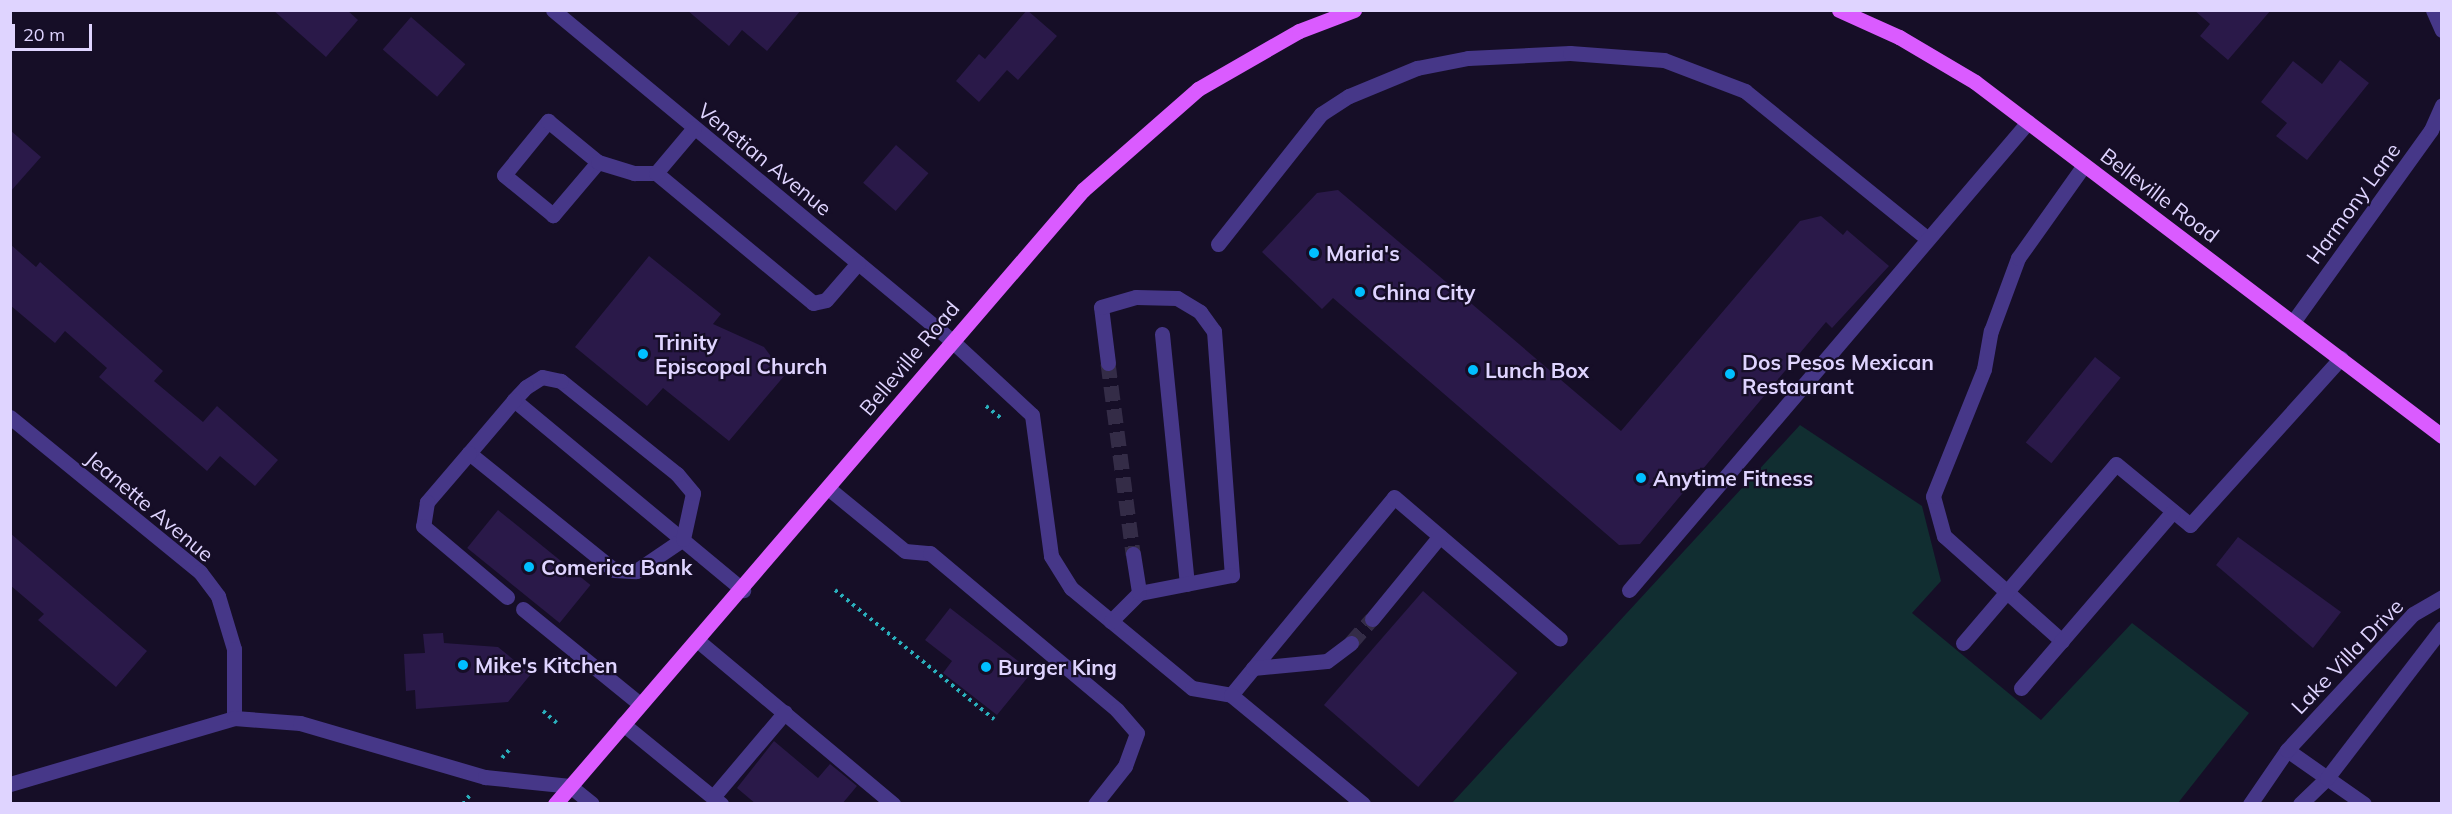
<!DOCTYPE html>
<html>
<head>
<meta charset="utf-8">
<style>
	body { margin:0 }
	#map { position:relative; width:2452px; height:814px; overflow:hidden; background:#160e27; font-family:Mulish,sans-serif }
	div>[style] { position:absolute }
	.green>* { inset:0; background:#112e31 }
	.building>* { inset:0; background:#2a1949; transform-origin:0 0 }
	.minor-tunnel>* { height:15px; margin-top:-7.5px; transform-origin:0; background:repeating-linear-gradient(90deg,#342c47 0 15px,transparent 0 23px) }
	.path>* { height:4px; margin-top:-2px; transform-origin:0; background:repeating-linear-gradient(90deg,#2ab0bd 0 3px,transparent 0 7.5px) }
	.minor>* { height:15px; margin:-7.5px; padding:0 7.5px; transform-origin:7.5px; border-radius:7.5px; background:#463788 }
	.major>* { height:15px; margin:-7.5px; padding:0 7.5px; transform-origin:7.5px; border-radius:7.5px; background:#da5bff }
	.dots>* { width:16px; height:16px; translate:-50% -50%; box-sizing:border-box; border:3px solid #160e27; border-radius:50% }
	span { translate:-50% -50%; white-space:nowrap; text-align:center; line-height:1.15; -webkit-text-stroke:4.5px #160e27; paint-order:stroke }
	.street-label { font-size:21px; color:#dfd4ff }
	.poi-label { font-size:21px; color:#dfd4ff; font-weight:700 }
	.left { translate:0 -50%; text-align:left }
	.frame { position:absolute; inset:0; border:12px solid #dfd4ff; pointer-events:none }
	.scale { position:absolute; left:12px; top:24px; width:80px; height:27px; box-sizing:border-box; border:3px solid #dfd4ff; border-top:0; padding-left:8px; font-size:18px; line-height:21px; white-space:nowrap; color:#dfd4ff; -webkit-text-stroke:4px #160e27; paint-order:stroke }
</style>
</head>
<body>
<div id="map">
	<div class="green">
		<i style="clip-path:polygon(1800px 425px,1922px 506px,1941px 581px,1912px 613px,2041px 720px,2132px 623px,2249px 713px,2178px 803px,1452px 803px)"></i>
	</div>
	<div class="building">
		<i style="clip-path:polygon(273px 10px,347px 10px,358px 20px,326px 57px)"></i>
		<i style="clip-path:polygon(687px 10px,801px 10px,767px 51px,742px 30px,729px 46px)"></i>
		<i style="clip-path:polygon(1027px 10px,1057px 36px,1018px 80px,1007px 70px,979px 102px,956px 81px,979px 54px,985px 59px)"></i>
		<i style="clip-path:polygon(2194px 10px,2271px 10px,2228px 60px,2200px 36px,2210px 24px)"></i>
		<i style="left:411px;top:17px;width:72px;height:43px;rotate:41deg"></i>
		<i style="clip-path:polygon(2340px 60px,2369px 83px,2307px 160px,2276px 136px,2287px 123px,2261px 102px,2293px 61px,2322px 84px)"></i>
		<i style="clip-path:polygon(10px 130px,41px 157px,10px 192px)"></i>
		<i style="left:896px;top:145px;width:43px;height:50px;rotate:41deg"></i>
		<i style="clip-path:polygon(1338px 190px,1621px 431px,1800px 221px,1821px 216px,1843px 235px,1847px 230px,1889px 266px,1832px 328px,1826px 322px,1640px 544px,1619px 545px,1333px 298px,1322px 309px,1262px 252px,1317px 193px)"></i>
		<i style="clip-path:polygon(10px 244px,36px 267px,40px 262px,163px 371px,154px 381px,203px 422px,217px 406px,278px 460px,255px 486px,220px 456px,207px 471px,99px 377px,107px 368px,65px 331px,55px 343px,10px 305px)"></i>
		<i style="clip-path:polygon(649px 256px,721px 314px,713px 324px,764px 347px,785px 375px,729px 441px,663px 388px,647px 406px,575px 347px)"></i>
		<i style="left:2095px;top:357px;width:33px;height:110px;rotate:39deg"></i>
		<i style="left:498px;top:510px;width:119px;height:49px;rotate:39deg"></i>
		<i style="clip-path:polygon(10px 533px,147px 651px,116px 687px,38px 620px,44px 614px,10px 585px)"></i>
		<i style="clip-path:polygon(2238px 537px,2341px 612px,2313px 648px,2216px 565px)"></i>
		<i style="left:1423px;top:591px;width:125px;height:151px;rotate:41deg"></i>
		<i style="clip-path:polygon(950px 608px,1032px 672px,997px 715px,943px 673px,952px 661px,925px 640px)"></i>
		<i style="clip-path:polygon(443px 633px,444px 643px,498px 647px,531px 674px,508px 702px,416px 709px,415px 690px,406px 691px,404px 654px,425px 653px,423px 634px)"></i>
		<i style="clip-path:polygon(774px 741px,818px 778px,830px 764px,857px 786px,842px 804px,756px 804px,737px 788px)"></i>
	</div>
	<div class="minor-tunnel">
		<i style="left:1108px;top:363px;width:193px;rotate:82.5deg"></i>
		<i style="left:1351px;top:643px;width:32px;rotate:-49deg"></i>
	</div>
	<div class="path">
		<i style="left:986px;top:406px;width:21px;rotate:39deg"></i>
		<i style="left:835px;top:590px;width:205px;rotate:39.1deg"></i>
		<i style="left:543px;top:711px;width:18px;rotate:41deg"></i>
		<i style="left:502px;top:758px;width:11px;rotate:-49deg"></i>
		<i style="left:463px;top:804px;width:11px;rotate:-52deg"></i>
	</div>
	<div class="minor">
		<i style="left:553px;top:10px;width:517px;rotate:39.66deg"></i>
		<i style="left:951px;top:340px;width:110px;rotate:42.8deg"></i>
		<i style="left:1032px;top:415px;width:142px;rotate:82.3deg"></i>
		<i style="left:1051px;top:556px;width:38px;rotate:58deg"></i>
		<i style="left:1071px;top:588px;width:157px;rotate:39.6deg"></i>
		<i style="left:1192px;top:688px;width:40px;rotate:10deg"></i>
		<i style="left:1231px;top:695px;width:256px;rotate:-50.5deg"></i>
		<i style="left:1394px;top:497px;width:218px;rotate:40.5deg"></i>
		<i style="left:2433px;top:10px;width:22px;rotate:66deg"></i>
		<i style="left:598px;top:162px;width:70px;rotate:130.3deg"></i>
		<i style="left:553px;top:215px;width:63px;rotate:-140.8deg"></i>
		<i style="left:504px;top:175px;width:70px;rotate:-50.8deg"></i>
		<i style="left:548px;top:121px;width:65px;rotate:39.4deg"></i>
		<i style="left:598px;top:162px;width:38px;rotate:17deg"></i>
		<i style="left:634px;top:173px;width:22px"></i>
		<i style="left:656px;top:173px;width:204px;rotate:39.6deg"></i>
		<i style="left:813px;top:303px;width:13px;rotate:-13deg"></i>
		<i style="left:826px;top:300px;width:49px;rotate:-49.1deg"></i>
		<i style="left:656px;top:173px;width:59px;rotate:-49.8deg"></i>
		<i style="left:1218px;top:244px;width:166px;rotate:-51.6deg"></i>
		<i style="left:1321px;top:114px;width:33px;rotate:-33deg"></i>
		<i style="left:1349px;top:96px;width:74px;rotate:-22.4deg"></i>
		<i style="left:1417px;top:68px;width:52px;rotate:-11.1deg"></i>
		<i style="left:1468px;top:58px;width:102px;rotate:-2.8deg"></i>
		<i style="left:1570px;top:53px;width:94px;rotate:4.3deg"></i>
		<i style="left:1664px;top:60px;width:87px;rotate:20.9deg"></i>
		<i style="left:1745px;top:91px;width:235px;rotate:39deg"></i>
		<i style="left:2293px;top:322px;width:236px;rotate:-54.3deg"></i>
		<i style="left:2431px;top:130px;width:27px;rotate:-66deg"></i>
		<i style="left:1162px;top:334px;width:251px;rotate:84.3deg"></i>
		<i style="left:1108px;top:363px;width:56px;rotate:-97.1deg"></i>
		<i style="left:1101px;top:307px;width:36px;rotate:-16deg"></i>
		<i style="left:1136px;top:297px;width:41px;rotate:1.4deg"></i>
		<i style="left:1177px;top:298px;width:27px;rotate:31deg"></i>
		<i style="left:1200px;top:312px;width:24px;rotate:54deg"></i>
		<i style="left:1214px;top:331px;width:245px;rotate:85.8deg"></i>
		<i style="left:1232px;top:575px;width:95px;rotate:169deg"></i>
		<i style="left:1139px;top:593px;width:40px;rotate:135deg"></i>
		<i style="left:514px;top:400px;width:298px;rotate:39.7deg"></i>
		<i style="left:10px;top:417px;width:245px;rotate:39.2deg"></i>
		<i style="left:200px;top:572px;width:30px;rotate:53deg"></i>
		<i style="left:218px;top:596px;width:55px;rotate:73.2deg"></i>
		<i style="left:234px;top:649px;width:69px;rotate:90deg"></i>
		<i style="left:469px;top:453px;width:186px;rotate:38.9deg"></i>
		<i style="left:614px;top:570px;width:22px;rotate:3deg"></i>
		<i style="left:636px;top:571px;width:57px;rotate:-34.2deg"></i>
		<i style="left:683px;top:539px;width:47px;rotate:-77.7deg"></i>
		<i style="left:693px;top:493px;width:25px;rotate:-130deg"></i>
		<i style="left:677px;top:474px;width:149px;rotate:-141.3deg"></i>
		<i style="left:561px;top:381px;width:19px;rotate:-168deg"></i>
		<i style="left:542px;top:377px;width:19px;rotate:148deg"></i>
		<i style="left:526px;top:387px;width:18px;rotate:133deg"></i>
		<i style="left:514px;top:400px;width:70px;rotate:130.3deg"></i>
		<i style="left:469px;top:453px;width:65px;rotate:130.6deg"></i>
		<i style="left:427px;top:502px;width:24px;rotate:99deg"></i>
		<i style="left:423px;top:526px;width:110px;rotate:40.2deg"></i>
		<i style="left:828px;top:488px;width:99px;rotate:39.3deg"></i>
		<i style="left:905px;top:551px;width:25px;rotate:5deg"></i>
		<i style="left:930px;top:553px;width:244px;rotate:40deg"></i>
		<i style="left:1117px;top:710px;width:30px;rotate:49deg"></i>
		<i style="left:1137px;top:733px;width:35px;rotate:110deg"></i>
		<i style="left:1125px;top:766px;width:48px;rotate:128.3deg"></i>
		<i style="left:1133px;top:554px;width:39px;rotate:81deg"></i>
		<i style="left:1629px;top:590px;width:615px;rotate:-49.55deg"></i>
		<i style="left:523px;top:609px;width:151px;rotate:39.1deg"></i>
		<i style="left:1372px;top:619px;width:107px;rotate:-50.7deg"></i>
		<i style="left:697px;top:640px;width:256px;rotate:39.9deg"></i>
		<i style="left:2062px;top:641px;width:158px;rotate:-138.3deg"></i>
		<i style="left:1944px;top:536px;width:41px;rotate:-105.4deg"></i>
		<i style="left:1933px;top:496px;width:137px;rotate:-68.1deg"></i>
		<i style="left:1984px;top:369px;width:39px;rotate:-80deg"></i>
		<i style="left:1991px;top:331px;width:78px;rotate:-69.7deg"></i>
		<i style="left:2018px;top:258px;width:114px;rotate:-54.6deg"></i>
		<i style="left:1963px;top:643px;width:235px;rotate:-49.5deg"></i>
		<i style="left:2116px;top:464px;width:96px;rotate:39.5deg"></i>
		<i style="left:2190px;top:525px;width:225px;rotate:-47.9deg"></i>
		<i style="left:1253px;top:668px;width:74px;rotate:-5.4deg"></i>
		<i style="left:1327px;top:661px;width:30px;rotate:-37deg"></i>
		<i style="left:2021px;top:688px;width:233px;rotate:-49.3deg"></i>
		<i style="left:1231px;top:695px;width:171px;rotate:39.5deg"></i>
		<i style="left:623px;top:724px;width:127px;rotate:39.2deg"></i>
		<i style="left:2287px;top:750px;width:94px;rotate:35deg"></i>
		<i style="left:10px;top:784px;width:234px;rotate:-16.4deg"></i>
		<i style="left:234px;top:718px;width:66px;rotate:4.3deg"></i>
		<i style="left:300px;top:723px;width:193px;rotate:16.3deg"></i>
		<i style="left:485px;top:777px;width:85px;rotate:6deg"></i>
		<i style="left:570px;top:786px;width:28px;rotate:39deg"></i>
		<i style="left:713px;top:797px;width:111px;rotate:-49.7deg"></i>
		<i style="left:2250px;top:804px;width:65px;rotate:-55.6deg"></i>
		<i style="left:2287px;top:750px;width:185px;rotate:-47.2deg"></i>
		<i style="left:2413px;top:614px;width:34px;rotate:-30deg"></i>
		<i style="left:2300px;top:804px;width:37px;rotate:-44deg"></i>
		<i style="left:2327px;top:778px;width:189px;rotate:-52.5deg"></i>
	</div>
	<div class="major">
		<i style="left:1839px;top:10px;width:66px;rotate:24.2deg"></i>
		<i style="left:1899px;top:37px;width:88px;rotate:30.6deg"></i>
		<i style="left:1975px;top:82px;width:586px;rotate:37.16deg"></i>
		<i style="left:555px;top:804px;width:810px;rotate:-49.31deg"></i>
		<i style="left:1083px;top:190px;width:153px;rotate:-41.3deg"></i>
		<i style="left:1198px;top:89px;width:116px;rotate:-29.9deg"></i>
		<i style="left:1299px;top:31px;width:59px;rotate:-20.9deg"></i>
	</div>
	<div class="dots">
		<i style="left:1314px;top:253px;background:#00bfff"></i>
		<i style="left:1360px;top:292px;background:#00bfff"></i>
		<i style="left:643px;top:354px;background:#00bfff"></i>
		<i style="left:1473px;top:370px;background:#00bfff"></i>
		<i style="left:1730px;top:374px;background:#00bfff"></i>
		<i style="left:1641px;top:478px;background:#00bfff"></i>
		<i style="left:529px;top:567px;background:#00bfff"></i>
		<i style="left:463px;top:665px;background:#00bfff"></i>
		<i style="left:986px;top:667px;background:#00bfff"></i>
	</div>
	<div class="street-label">
		<span style="left:765px;top:159px;rotate:39deg">Venetian Avenue</span>
		<span style="left:2160px;top:195px;rotate:37deg">Belleville Road</span>
		<span style="left:2353px;top:203px;rotate:-54deg">Harmony Lane</span>
		<span style="left:909px;top:358px;rotate:-50deg">Belleville Road</span>
		<span style="left:150px;top:506px;rotate:40deg">Jeanette Avenue</span>
		<span style="left:2347px;top:656px;rotate:-46deg">Lake Villa Drive</span>
	</div>
	<div class="poi-label">
		<span class="left" style="left:1326px;top:253px">Maria's</span>
		<span class="left" style="left:1372px;top:292px">China City</span>
		<span class="left" style="left:655px;top:354px">Trinity<br>Episcopal Church</span>
		<span class="left" style="left:1742px;top:374px">Dos Pesos Mexican<br>Restaurant</span>
		<span class="left" style="left:1485px;top:370px">Lunch Box</span>
		<span class="left" style="left:1653px;top:478px">Anytime Fitness</span>
		<span class="left" style="left:541px;top:567px">Comerica Bank</span>
		<span class="left" style="left:475px;top:665px">Mike's Kitchen</span>
		<span class="left" style="left:998px;top:667px">Burger King</span>
	</div>
	<div class="frame"></div>
	<div class="scale">20 m</div>
</div>
</body>
</html>
